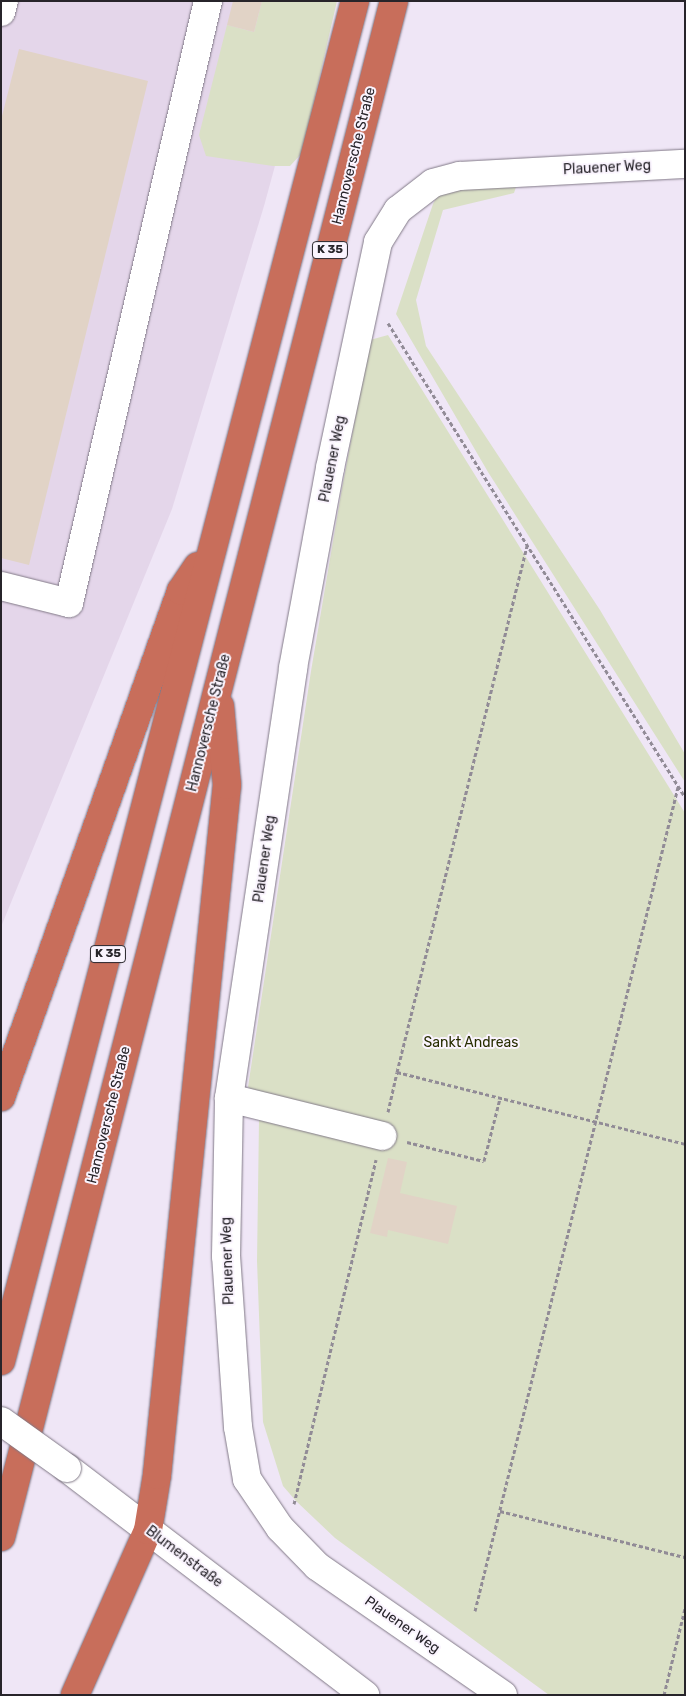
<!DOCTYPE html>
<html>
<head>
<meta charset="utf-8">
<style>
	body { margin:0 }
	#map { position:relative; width:686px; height:1696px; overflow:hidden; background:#efe6f6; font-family:Rubik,sans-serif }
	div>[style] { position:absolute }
	.industrial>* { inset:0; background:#e4d6ea }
	.green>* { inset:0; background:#dae0c6 }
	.building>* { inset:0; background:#e1d3c6 }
	.path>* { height:3px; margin-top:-1.5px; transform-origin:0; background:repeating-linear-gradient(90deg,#918b96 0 4px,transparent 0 6.5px) }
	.roads { filter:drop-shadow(0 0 1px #817987) drop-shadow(0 0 1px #817987) }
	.minor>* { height:28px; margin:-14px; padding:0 14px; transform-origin:14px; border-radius:14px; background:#fff }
	.highway>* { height:28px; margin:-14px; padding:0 14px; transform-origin:14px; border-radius:14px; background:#c86e5b }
	.bridges { filter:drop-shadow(0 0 1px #817987) drop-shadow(0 0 1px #817987) }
	.minor-bridge>* { height:28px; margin:-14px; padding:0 14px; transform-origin:14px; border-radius:14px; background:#fff }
	span { translate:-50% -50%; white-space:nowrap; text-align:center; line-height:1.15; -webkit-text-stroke:4px #faf4fe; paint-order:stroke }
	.shield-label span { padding:1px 4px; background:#faf4fe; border:1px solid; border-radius:4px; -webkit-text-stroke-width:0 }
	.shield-label { font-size:12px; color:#27242a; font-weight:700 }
	.street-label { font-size:14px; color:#27242a }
	.park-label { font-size:14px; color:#272d00 }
	.frame { position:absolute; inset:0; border:2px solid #27242a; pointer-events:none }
</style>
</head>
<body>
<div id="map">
	<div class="industrial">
		<i style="clip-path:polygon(1px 1px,320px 1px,264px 206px,172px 509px,1px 927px)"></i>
	</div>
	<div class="green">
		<i style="clip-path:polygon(262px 1px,337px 1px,302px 153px,290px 166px,273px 166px,206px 156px,199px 135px,227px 25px,254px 32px)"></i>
		<i style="clip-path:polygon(516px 187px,514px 193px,443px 210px,416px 300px,426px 346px,600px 610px,685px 754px,685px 782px,488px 472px,396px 314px,433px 204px,439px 192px,457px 189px)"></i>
		<i style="clip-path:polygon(388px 335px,685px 813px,685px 1695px,549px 1695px,335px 1538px,296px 1501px,283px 1486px,263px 1422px,257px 1261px,259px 1120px,263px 1099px,248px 1087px,311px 671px,342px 488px,370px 340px)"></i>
	</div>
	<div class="building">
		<i style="clip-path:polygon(233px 1px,262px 1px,254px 32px,227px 25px)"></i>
		<i style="clip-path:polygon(19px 49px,148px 81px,29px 565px,1px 558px,1px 120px)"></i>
		<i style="clip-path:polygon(388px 1158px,407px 1162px,400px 1193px,457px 1206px,448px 1244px,388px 1230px,387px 1237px,370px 1233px)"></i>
	</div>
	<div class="path">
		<i style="left:388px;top:323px;width:559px;rotate:57.93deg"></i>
		<i style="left:397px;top:1072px;width:542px;rotate:-76.12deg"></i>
		<i style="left:388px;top:1112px;width:41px;rotate:-77.3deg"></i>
		<i style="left:397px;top:1072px;width:297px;rotate:14deg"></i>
		<i style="left:407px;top:1142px;width:79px;rotate:13.9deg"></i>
		<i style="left:484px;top:1161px;width:65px;rotate:-75.7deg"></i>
		<i style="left:294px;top:1504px;width:354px;rotate:-76.6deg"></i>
		<i style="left:500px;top:1511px;width:191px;rotate:14deg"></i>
		<i style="left:475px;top:1611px;width:849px;rotate:-76.16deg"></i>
		<i style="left:664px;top:1695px;width:89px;rotate:-76.4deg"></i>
	</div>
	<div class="roads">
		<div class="minor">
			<i style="left:1px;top:12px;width:11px;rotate:-75deg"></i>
			<i style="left:1px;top:586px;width:70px;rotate:14deg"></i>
			<i style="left:69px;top:603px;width:618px;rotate:-77deg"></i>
			<i style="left:229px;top:1098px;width:158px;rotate:13.9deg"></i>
			<i style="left:67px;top:1468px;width:375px;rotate:37.3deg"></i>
			<i style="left:503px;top:1695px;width:226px;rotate:-145.3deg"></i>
			<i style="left:317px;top:1566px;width:53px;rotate:-134.2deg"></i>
			<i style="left:280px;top:1528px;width:59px;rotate:-124deg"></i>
			<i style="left:247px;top:1479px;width:53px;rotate:-99.8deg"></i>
			<i style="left:238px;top:1427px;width:171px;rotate:-94deg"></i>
			<i style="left:226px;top:1256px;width:158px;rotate:-88.9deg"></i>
			<i style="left:229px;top:1098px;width:435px;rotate:-81.5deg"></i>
			<i style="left:293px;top:668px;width:203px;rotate:-79.5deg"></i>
			<i style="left:330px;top:468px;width:231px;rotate:-78deg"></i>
			<i style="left:378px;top:242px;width:38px;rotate:-58deg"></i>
			<i style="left:398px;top:210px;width:44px;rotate:-37.6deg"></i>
			<i style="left:433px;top:183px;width:28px;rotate:-15deg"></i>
			<i style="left:460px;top:176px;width:225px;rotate:-3.1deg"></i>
		</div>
		<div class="highway">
			<i style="left:1px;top:1097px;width:537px;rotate:-70.42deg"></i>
			<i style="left:181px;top:591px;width:30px;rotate:-56deg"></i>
			<i style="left:1px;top:1361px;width:1405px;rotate:-75.41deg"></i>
			<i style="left:1px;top:1537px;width:1585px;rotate:-75.65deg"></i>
			<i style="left:75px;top:1695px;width:180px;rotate:-66.1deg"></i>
			<i style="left:148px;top:1530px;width:56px;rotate:-80.7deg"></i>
			<i style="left:157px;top:1475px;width:694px;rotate:-84.21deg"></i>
			<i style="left:227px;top:785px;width:79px;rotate:-95.1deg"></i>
		</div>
	</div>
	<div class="bridges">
		<div class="minor-bridge">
			<i style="left:1px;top:1421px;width:81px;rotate:35.5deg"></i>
		</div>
	</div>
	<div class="shield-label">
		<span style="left:330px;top:250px">K 35</span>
		<span style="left:108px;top:954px">K 35</span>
	</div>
	<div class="street-label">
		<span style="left:354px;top:156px;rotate:-76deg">Hannoversche Straße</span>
		<span style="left:607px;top:168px;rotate:-3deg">Plauener Weg</span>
		<span style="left:333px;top:459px;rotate:-79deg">Plauener Weg</span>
		<span style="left:209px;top:723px;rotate:-76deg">Hannoversche Straße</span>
		<span style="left:265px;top:859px;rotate:-82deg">Plauener Weg</span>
		<span style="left:109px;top:1115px;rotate:-76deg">Hannoversche Straße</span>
		<span style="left:228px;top:1261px;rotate:-92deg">Plauener Weg</span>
		<span style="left:184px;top:1557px;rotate:37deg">Blumenstraße</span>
		<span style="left:402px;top:1625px;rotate:35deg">Plauener Weg</span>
	</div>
	<div class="park-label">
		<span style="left:471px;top:1043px">Sankt Andreas</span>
	</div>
	<div class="frame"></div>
</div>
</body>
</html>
